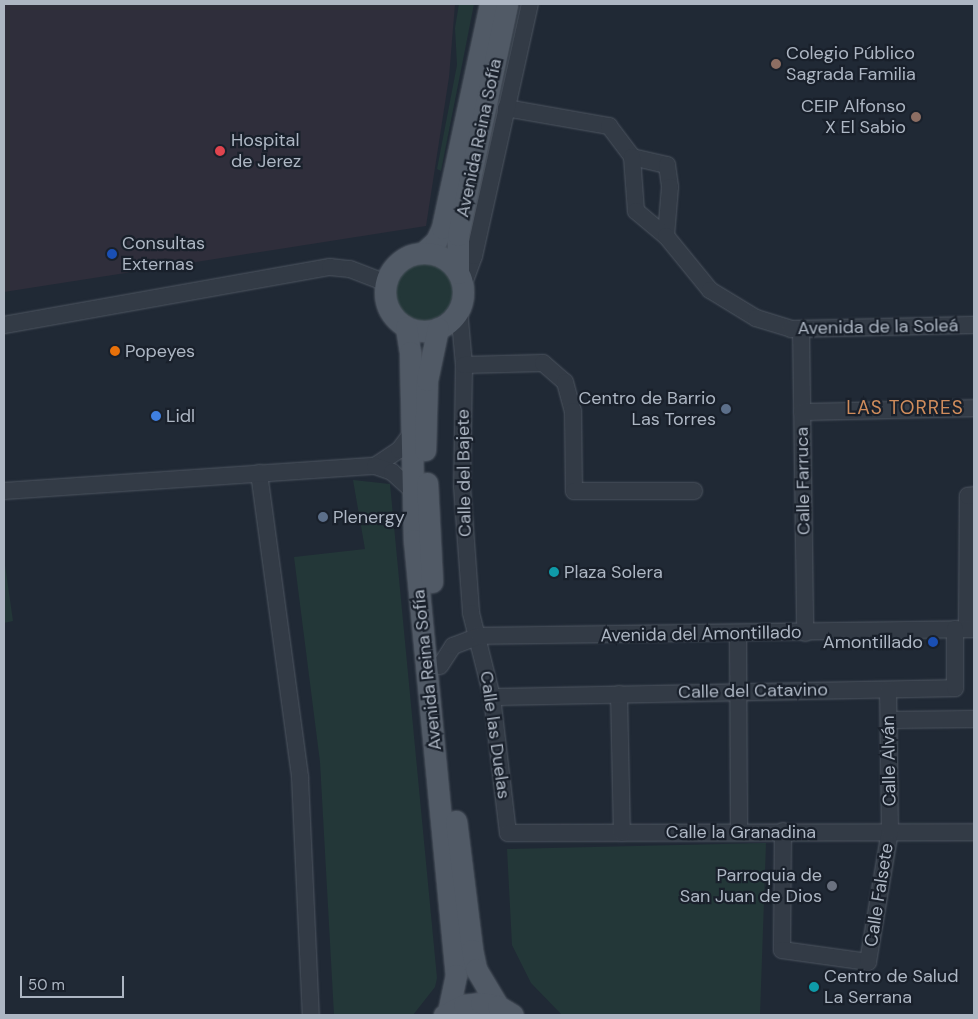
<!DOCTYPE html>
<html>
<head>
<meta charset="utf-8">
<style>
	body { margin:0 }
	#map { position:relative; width:978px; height:1019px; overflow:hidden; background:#202935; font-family:"DM Sans",sans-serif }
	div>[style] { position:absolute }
	.medical>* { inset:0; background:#2f2e3b }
	.green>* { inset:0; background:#233738 }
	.round { border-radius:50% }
	.roads { filter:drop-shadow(0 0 1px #4e5661) drop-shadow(0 0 1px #4e5661) }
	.minor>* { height:16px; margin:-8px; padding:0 8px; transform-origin:8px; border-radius:8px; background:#333b46 }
	.major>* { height:21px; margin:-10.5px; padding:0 10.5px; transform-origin:10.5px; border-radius:10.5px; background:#515a66 }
	.major>.ring { margin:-10.5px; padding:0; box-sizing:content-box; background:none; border:21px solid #515a66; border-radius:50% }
	.dots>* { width:14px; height:14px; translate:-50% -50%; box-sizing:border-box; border:2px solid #19202b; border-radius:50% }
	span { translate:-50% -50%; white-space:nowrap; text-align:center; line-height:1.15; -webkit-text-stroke:4.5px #19202b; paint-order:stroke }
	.poi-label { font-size:18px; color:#adb6c3 }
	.left { translate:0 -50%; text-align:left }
	.right { translate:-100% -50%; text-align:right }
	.street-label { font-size:18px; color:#adb6c3 }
	.neighbourhood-label { font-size:19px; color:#cf8c5c; letter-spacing:1px }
	.frame { position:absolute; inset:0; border:5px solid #adb6c3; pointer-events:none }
	.scale { position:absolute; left:20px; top:976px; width:104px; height:22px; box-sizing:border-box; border:2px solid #adb6c3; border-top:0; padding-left:6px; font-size:15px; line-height:18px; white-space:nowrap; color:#adb6c3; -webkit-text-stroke:4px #19202b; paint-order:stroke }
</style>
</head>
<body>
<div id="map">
	<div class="medical">
		<i style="clip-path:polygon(4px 4px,455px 4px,449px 77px,426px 226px,4px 292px)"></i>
	</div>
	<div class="green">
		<i style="clip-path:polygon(459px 4px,474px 4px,441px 171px,437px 169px,457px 65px,455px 28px)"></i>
		<i class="round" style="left:393px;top:261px;width:60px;height:60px"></i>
		<i style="clip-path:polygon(353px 480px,390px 484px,437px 978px,435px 987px,413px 1015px,334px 1015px,320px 762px,294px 557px,365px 549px)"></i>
		<i style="clip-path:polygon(4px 558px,13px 621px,4px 623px)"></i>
		<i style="clip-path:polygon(766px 843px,760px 1015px,562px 1015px,531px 983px,512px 945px,507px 849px)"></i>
	</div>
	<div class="roads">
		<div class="minor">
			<i style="left:506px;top:108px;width:105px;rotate:9.9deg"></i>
			<i style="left:609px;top:126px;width:39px;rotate:53deg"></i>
			<i style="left:632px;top:157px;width:36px;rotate:13deg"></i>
			<i style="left:667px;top:165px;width:22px;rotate:82deg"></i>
			<i style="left:670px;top:187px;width:49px;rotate:94.7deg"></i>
			<i style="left:632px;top:157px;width:54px;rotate:85.8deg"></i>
			<i style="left:636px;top:211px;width:39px;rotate:40deg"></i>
			<i style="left:666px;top:236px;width:70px;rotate:50.8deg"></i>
			<i style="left:710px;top:290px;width:54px;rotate:31.3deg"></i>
			<i style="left:756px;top:318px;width:37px;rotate:17deg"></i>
			<i style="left:791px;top:329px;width:183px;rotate:-1.3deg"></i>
			<i style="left:463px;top:286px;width:32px;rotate:-70deg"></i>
			<i style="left:474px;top:256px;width:258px;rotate:-77.5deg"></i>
			<i style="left:459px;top:309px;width:56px;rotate:84.9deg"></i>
			<i style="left:464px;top:365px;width:121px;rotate:90.9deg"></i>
			<i style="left:462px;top:486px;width:127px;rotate:85.9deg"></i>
			<i style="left:471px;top:613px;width:87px;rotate:76deg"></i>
			<i style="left:492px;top:697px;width:137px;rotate:83.3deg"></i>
			<i style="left:508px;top:833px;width:466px;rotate:-0.1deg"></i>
			<i style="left:4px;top:325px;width:331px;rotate:-10.1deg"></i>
			<i style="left:330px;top:267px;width:20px;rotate:6deg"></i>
			<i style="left:350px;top:269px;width:39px;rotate:21deg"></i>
			<i style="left:801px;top:329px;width:304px;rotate:89.2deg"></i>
			<i style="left:464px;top:365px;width:79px;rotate:-1.5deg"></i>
			<i style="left:543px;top:363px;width:29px;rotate:41deg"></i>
			<i style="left:565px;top:382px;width:30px;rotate:75deg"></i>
			<i style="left:573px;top:411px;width:80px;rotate:89.3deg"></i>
			<i style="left:574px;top:491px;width:120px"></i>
			<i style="left:802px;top:412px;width:172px;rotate:-1.3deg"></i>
			<i style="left:375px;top:466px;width:29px;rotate:-34deg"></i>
			<i style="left:399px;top:450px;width:20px;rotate:-53deg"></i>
			<i style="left:259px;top:473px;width:307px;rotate:82.3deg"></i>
			<i style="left:300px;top:777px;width:238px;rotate:87.4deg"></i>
			<i style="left:4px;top:491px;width:372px;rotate:-3.9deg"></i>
			<i style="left:375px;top:466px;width:18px;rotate:19deg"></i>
			<i style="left:392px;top:472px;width:28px;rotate:42deg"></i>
			<i style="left:967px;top:629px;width:133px;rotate:-89.6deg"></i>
			<i style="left:968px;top:496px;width:6px;rotate:-9deg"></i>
			<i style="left:738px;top:633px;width:199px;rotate:89.7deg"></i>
			<i style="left:440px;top:666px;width:24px;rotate:-57deg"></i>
			<i style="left:453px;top:646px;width:28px;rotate:-21deg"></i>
			<i style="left:479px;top:636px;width:495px;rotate:-0.8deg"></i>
			<i style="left:619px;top:694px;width:139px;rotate:88.8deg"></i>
			<i style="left:492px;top:697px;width:463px;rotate:-1.1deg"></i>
			<i style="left:955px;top:688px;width:59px;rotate:-90deg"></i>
			<i style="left:889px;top:720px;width:85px;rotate:-0.7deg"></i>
			<i style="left:783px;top:831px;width:119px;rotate:90.5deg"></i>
			<i style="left:782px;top:950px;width:87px;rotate:7.9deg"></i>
			<i style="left:868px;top:962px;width:133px;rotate:-80.5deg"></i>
			<i style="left:890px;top:831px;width:141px;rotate:-90.8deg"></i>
		</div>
		<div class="major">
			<i style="left:424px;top:252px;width:16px;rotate:-43deg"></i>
			<i style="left:436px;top:241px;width:14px;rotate:-65deg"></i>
			<i style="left:442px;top:228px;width:229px;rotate:-77.9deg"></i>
			<i class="ring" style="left:385px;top:253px;width:57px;height:57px"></i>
			<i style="left:458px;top:273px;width:38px;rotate:-90deg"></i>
			<i style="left:458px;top:235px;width:236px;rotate:-78deg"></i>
			<i style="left:406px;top:327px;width:25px;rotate:81deg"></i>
			<i style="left:410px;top:352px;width:188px;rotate:88.8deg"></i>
			<i style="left:414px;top:540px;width:437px;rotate:84.5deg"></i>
			<i style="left:456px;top:975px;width:38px;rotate:102deg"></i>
			<i style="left:425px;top:450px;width:70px;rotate:-88.4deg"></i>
			<i style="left:427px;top:380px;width:53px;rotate:-78.1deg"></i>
			<i style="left:427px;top:483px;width:99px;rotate:87.1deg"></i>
			<i style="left:456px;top:821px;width:130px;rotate:82.9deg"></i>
			<i style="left:472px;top:950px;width:19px;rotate:78deg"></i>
			<i style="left:476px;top:969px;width:43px;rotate:59.3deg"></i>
			<i style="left:444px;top:1015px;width:22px;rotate:-27deg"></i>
			<i style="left:464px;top:1005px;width:17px;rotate:-7deg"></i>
			<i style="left:481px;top:1003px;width:17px;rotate:10deg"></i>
			<i style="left:498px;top:1006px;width:17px;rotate:31deg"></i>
		</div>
	</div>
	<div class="dots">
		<i style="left:776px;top:64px;background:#8d6e63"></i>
		<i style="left:916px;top:117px;background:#8d6e63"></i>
		<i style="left:220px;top:151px;background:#e0444e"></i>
		<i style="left:112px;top:254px;background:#1a4fb4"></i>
		<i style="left:115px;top:351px;background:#e8710a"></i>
		<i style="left:726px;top:409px;background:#5c6f8a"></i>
		<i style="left:156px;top:416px;background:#3f7fe0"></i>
		<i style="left:323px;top:517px;background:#5c6f8a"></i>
		<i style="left:554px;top:572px;background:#0f9aa8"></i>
		<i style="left:933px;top:642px;background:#1a4fb4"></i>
		<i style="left:832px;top:886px;background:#6b7280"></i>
		<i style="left:814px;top:987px;background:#0f9aa8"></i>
	</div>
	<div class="poi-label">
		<span class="left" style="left:786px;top:64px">Colegio Público<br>Sagrada Familia</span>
		<span class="right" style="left:906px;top:117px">CEIP Alfonso<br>X El Sabio</span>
		<span class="left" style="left:231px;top:151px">Hospital<br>de Jerez</span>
		<span class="left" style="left:122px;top:254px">Consultas<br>Externas</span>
		<span class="left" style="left:125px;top:351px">Popeyes</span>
		<span class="right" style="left:716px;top:409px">Centro de Barrio<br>Las Torres</span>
		<span class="left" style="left:166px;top:416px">Lidl</span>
		<span class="left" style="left:333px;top:517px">Plenergy</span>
		<span class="left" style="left:564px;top:572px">Plaza Solera</span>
		<span class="right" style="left:923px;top:642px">Amontillado</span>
		<span class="right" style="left:822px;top:886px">Parroquia de<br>San Juan de Dios</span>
		<span class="left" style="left:824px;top:987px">Centro de Salud<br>La Serrana</span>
	</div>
	<div class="street-label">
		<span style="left:479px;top:138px;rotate:-78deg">Avenida Reina Sofía</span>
		<span style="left:878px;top:327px;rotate:-1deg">Avenida de la Soleá</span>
		<span style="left:464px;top:473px;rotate:-91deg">Calle del Bajete</span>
		<span style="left:803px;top:481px;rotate:-91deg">Calle Farruca</span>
		<span style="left:701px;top:634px;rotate:-1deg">Avenida del Amontillado</span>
		<span style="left:427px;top:670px;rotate:-96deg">Avenida Reina Sofía</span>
		<span style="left:753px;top:691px;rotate:-1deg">Calle del Catavino</span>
		<span style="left:495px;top:735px;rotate:82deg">Calle las Duelas</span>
		<span style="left:889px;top:761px;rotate:-91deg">Calle Alván</span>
		<span style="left:741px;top:832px">Calle la Granadina</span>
		<span style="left:879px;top:895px;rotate:-81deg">Calle Falsete</span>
	</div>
	<div class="neighbourhood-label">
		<span style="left:905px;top:408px">LAS TORRES</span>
	</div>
	<div class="frame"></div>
	<div class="scale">50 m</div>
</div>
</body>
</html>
